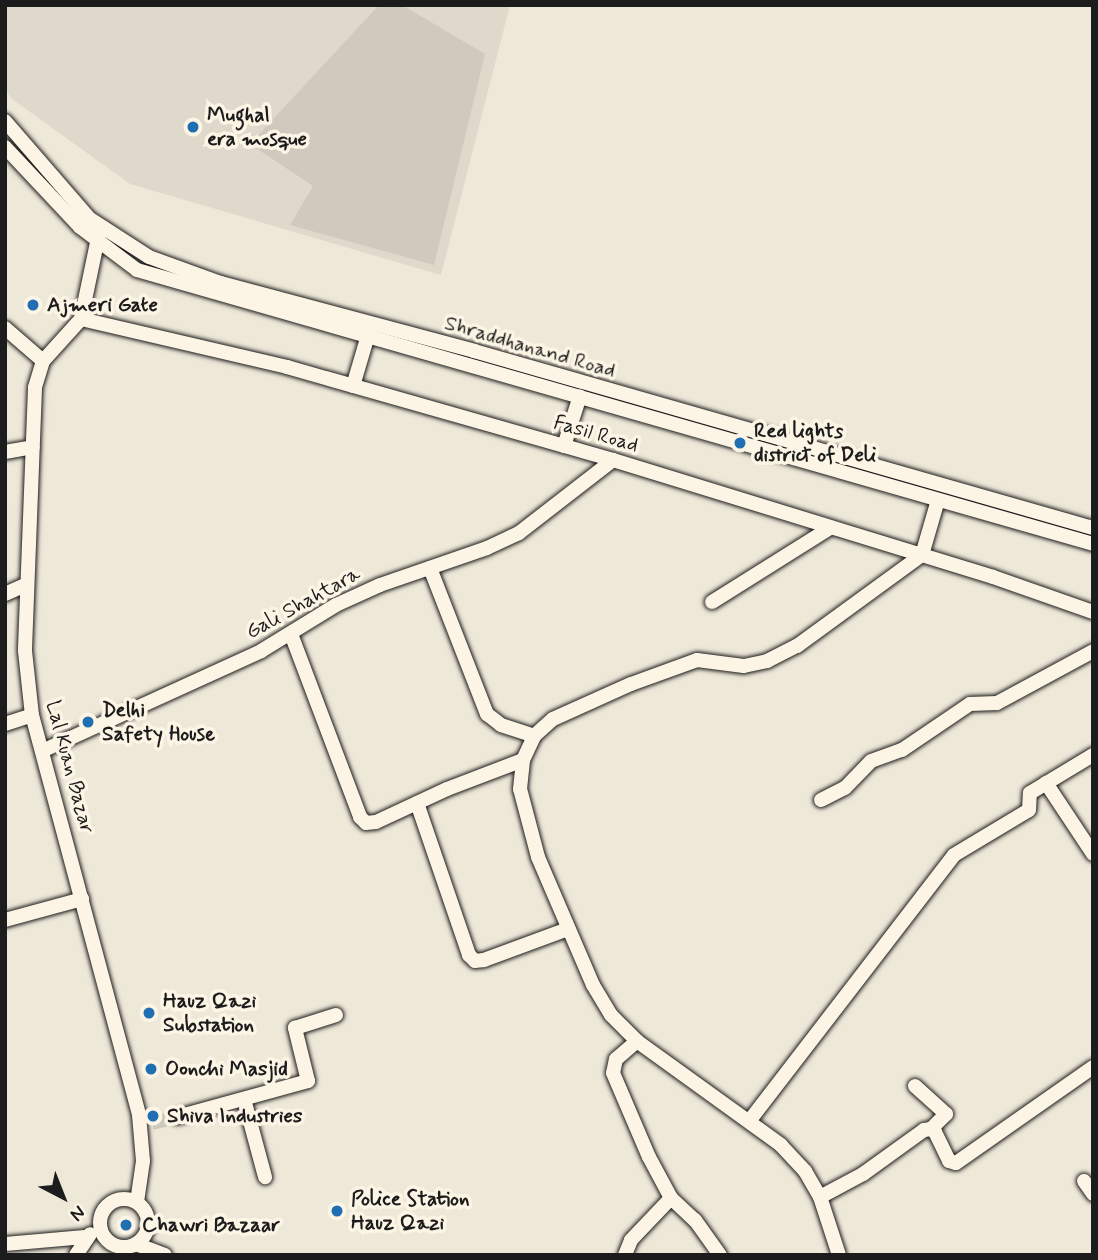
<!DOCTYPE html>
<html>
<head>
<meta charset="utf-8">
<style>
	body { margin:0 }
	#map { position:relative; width:1098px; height:1260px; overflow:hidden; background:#eee8d9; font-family:Mynerve,sans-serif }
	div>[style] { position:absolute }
	.built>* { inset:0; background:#ded9cb }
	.green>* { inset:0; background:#cfcabd }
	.minor-tunnel>* { height:14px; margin-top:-7px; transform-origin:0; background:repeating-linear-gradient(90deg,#cec9bd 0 14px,transparent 0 21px) }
	.roads { filter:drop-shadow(0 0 2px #1c1c1c) drop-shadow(0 0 2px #1c1c1c) }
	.minor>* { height:14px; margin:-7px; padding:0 7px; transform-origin:7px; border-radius:7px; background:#fcf5e5 }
	.minor>.ring { margin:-7px; padding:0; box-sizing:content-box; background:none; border:14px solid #fcf5e5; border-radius:50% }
	.dots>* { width:19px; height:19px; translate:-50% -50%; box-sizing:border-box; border:4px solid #fcf5e5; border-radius:50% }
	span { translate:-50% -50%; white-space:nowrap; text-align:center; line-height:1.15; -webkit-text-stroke:7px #fcf5e5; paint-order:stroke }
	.poi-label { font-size:21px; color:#1c1c1c; font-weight:700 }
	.left { translate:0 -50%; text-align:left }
	.street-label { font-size:21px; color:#1c1c1c }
	.frame { position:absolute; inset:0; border:7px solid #1c1c1c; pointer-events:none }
	.north { position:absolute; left:28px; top:1162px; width:70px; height:70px; -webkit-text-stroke:5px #fcf5e5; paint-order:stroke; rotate:138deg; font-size:19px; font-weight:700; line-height:28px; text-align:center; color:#1c1c1c }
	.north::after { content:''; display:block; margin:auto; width:24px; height:32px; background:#1c1c1c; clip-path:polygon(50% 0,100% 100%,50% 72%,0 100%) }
</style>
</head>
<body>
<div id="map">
	<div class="built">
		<i style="clip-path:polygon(5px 5px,510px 5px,441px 275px,130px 184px,12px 99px,5px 88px)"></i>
	</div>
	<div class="green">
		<i style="clip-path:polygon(379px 5px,402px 5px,485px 54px,434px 265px,290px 225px,313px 186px,250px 144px)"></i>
	</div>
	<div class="minor-tunnel">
		<i style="left:152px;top:1123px;width:26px;rotate:-13deg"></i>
	</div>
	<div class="roads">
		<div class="minor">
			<i style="left:5px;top:121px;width:130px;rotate:49.1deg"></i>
			<i style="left:90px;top:219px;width:70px;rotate:32.8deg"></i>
			<i style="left:149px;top:257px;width:77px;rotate:19.9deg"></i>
			<i style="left:221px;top:283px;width:262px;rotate:15deg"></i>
			<i style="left:474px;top:351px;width:644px;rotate:15.96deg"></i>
			<i style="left:5px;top:147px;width:110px;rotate:46.8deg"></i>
			<i style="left:80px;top:227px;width:71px;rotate:37deg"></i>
			<i style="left:137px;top:270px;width:994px;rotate:15.99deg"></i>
			<i style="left:99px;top:233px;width:88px;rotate:101.8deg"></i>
			<i style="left:81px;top:319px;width:57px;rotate:132.1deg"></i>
			<i style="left:43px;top:361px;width:28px;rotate:107deg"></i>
			<i style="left:35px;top:388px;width:263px;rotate:92.2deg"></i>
			<i style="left:25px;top:651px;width:64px;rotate:83.8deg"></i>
			<i style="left:32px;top:715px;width:414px;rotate:75deg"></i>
			<i style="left:139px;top:1115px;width:46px;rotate:85deg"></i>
			<i style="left:143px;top:1161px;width:41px;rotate:98.3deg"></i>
			<i style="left:81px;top:319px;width:212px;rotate:13.1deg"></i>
			<i style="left:287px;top:367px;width:339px;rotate:15.9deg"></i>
			<i style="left:613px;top:460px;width:398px;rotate:17.1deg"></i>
			<i style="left:993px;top:577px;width:106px;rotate:19.3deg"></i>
			<i style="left:5px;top:328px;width:50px;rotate:41deg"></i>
			<i style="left:353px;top:386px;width:53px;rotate:-73.6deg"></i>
			<i style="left:564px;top:446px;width:52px;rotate:-72.3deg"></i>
			<i style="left:5px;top:452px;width:28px;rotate:-10deg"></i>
			<i style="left:430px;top:568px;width:157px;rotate:68.7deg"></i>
			<i style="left:487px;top:714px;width:18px;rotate:38deg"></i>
			<i style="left:501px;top:725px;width:35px;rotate:18deg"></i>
			<i style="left:5px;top:594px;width:24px;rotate:-24deg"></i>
			<i style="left:712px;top:602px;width:139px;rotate:-32.1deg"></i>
			<i style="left:291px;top:634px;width:196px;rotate:69.3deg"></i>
			<i style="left:360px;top:817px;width:8px;rotate:45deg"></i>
			<i style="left:366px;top:823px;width:10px;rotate:-6deg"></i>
			<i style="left:376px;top:822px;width:78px;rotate:-24.9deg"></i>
			<i style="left:447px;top:789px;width:81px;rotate:-20.9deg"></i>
			<i style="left:5px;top:724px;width:28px;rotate:-18deg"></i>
			<i style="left:42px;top:751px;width:241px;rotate:-24.5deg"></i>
			<i style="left:261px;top:651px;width:88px;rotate:-31.5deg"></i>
			<i style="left:336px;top:605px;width:48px;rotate:-24.4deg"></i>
			<i style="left:380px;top:585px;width:113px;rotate:-19.1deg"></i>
			<i style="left:487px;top:548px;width:35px;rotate:-25deg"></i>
			<i style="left:519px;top:533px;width:119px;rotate:-37.8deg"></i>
			<i style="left:1046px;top:783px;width:85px;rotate:56.5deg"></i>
			<i style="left:821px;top:800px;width:27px;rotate:-27deg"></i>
			<i style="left:845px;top:788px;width:37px;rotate:-46deg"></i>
			<i style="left:871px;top:761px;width:33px;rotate:-20deg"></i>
			<i style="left:902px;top:750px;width:82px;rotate:-34.1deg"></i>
			<i style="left:970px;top:704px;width:27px;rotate:-2deg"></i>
			<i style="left:997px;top:703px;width:109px;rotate:-28.4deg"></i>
			<i style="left:417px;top:803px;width:161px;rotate:71.1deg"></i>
			<i style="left:469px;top:955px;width:8px;rotate:45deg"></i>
			<i style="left:475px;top:961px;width:9px;rotate:-6deg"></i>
			<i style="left:484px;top:960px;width:90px;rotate:-20.3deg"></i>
			<i style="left:5px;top:920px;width:80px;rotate:-15.3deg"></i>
			<i style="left:637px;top:1041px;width:28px;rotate:139deg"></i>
			<i style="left:616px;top:1059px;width:14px;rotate:102deg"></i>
			<i style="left:613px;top:1073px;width:91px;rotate:66.8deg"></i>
			<i style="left:649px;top:1157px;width:47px;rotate:61.8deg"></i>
			<i style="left:671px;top:1198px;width:33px;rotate:43deg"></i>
			<i style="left:695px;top:1220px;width:43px;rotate:54.5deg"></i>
			<i style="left:915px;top:1086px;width:42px;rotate:42.1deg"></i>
			<i style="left:946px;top:1114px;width:21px;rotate:135deg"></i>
			<i style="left:244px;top:1099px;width:81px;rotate:74.9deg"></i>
			<i style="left:177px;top:1117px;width:136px;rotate:-15.4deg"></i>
			<i style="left:308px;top:1081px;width:55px;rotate:-103.8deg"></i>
			<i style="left:295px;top:1028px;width:43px;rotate:-17.6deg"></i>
			<i style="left:750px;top:1120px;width:334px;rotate:-52.4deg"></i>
			<i style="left:954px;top:855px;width:87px;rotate:-31deg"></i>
			<i style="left:1029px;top:810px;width:17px;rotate:-87deg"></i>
			<i style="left:1030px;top:793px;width:74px;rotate:-31.1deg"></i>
			<i style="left:1084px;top:1181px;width:16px;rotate:55deg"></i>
			<i style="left:820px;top:1197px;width:49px;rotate:-28.1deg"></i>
			<i style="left:863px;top:1174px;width:75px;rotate:-35.8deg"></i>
			<i style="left:924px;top:1130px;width:7px;rotate:-8deg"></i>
			<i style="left:931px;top:1129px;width:5px;rotate:37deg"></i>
			<i style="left:935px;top:1132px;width:32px;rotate:64deg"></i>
			<i style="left:949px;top:1161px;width:7px;rotate:16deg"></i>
			<i style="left:956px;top:1163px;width:167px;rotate:-35deg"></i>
			<i class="ring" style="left:100px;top:1199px;width:34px;height:34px"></i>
			<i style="left:5px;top:1244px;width:80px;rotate:-5deg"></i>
			<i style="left:136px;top:1244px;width:31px;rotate:21deg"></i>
			<i style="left:76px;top:1255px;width:25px;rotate:-56deg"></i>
			<i style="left:625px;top:1255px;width:16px;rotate:-68deg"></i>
			<i style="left:631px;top:1240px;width:58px;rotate:-46.4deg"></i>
			<i style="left:839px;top:1255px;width:61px;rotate:-108.1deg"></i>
			<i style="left:820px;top:1197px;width:30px;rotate:-120deg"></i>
			<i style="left:805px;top:1171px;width:35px;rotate:-133deg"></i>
			<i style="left:781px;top:1145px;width:178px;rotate:-144.2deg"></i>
			<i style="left:637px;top:1041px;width:37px;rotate:-135deg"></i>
			<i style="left:611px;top:1015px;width:35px;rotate:-121deg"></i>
			<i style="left:593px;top:985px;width:139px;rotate:-113.3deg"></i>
			<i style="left:538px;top:857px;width:70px;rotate:-104.8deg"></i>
			<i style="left:520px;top:789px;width:29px;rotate:-84deg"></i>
			<i style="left:523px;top:760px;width:26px;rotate:-65deg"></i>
			<i style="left:534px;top:736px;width:25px;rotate:-42deg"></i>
			<i style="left:553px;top:719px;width:85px;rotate:-24.2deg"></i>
			<i style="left:631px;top:684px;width:70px;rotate:-20deg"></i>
			<i style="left:697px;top:660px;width:47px;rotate:7.3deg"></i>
			<i style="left:744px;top:666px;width:24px;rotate:-12deg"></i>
			<i style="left:767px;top:661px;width:34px;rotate:-27deg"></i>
			<i style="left:797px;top:646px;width:155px;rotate:-36.1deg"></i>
			<i style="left:922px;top:555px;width:57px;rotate:-73.8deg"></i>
		</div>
	</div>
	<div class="dots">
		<i style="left:193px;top:127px;background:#1f6fb2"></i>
		<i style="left:33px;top:305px;background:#1f6fb2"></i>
		<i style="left:740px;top:443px;background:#1f6fb2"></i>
		<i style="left:88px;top:722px;background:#1f6fb2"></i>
		<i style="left:149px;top:1013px;background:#1f6fb2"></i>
		<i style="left:151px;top:1069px;background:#1f6fb2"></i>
		<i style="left:153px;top:1116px;background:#1f6fb2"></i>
		<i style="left:337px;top:1211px;background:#1f6fb2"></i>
		<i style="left:126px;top:1225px;background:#1f6fb2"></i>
	</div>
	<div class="poi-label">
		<span class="left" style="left:207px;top:127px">Mughal<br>era mosque</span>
		<span class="left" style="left:47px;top:305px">Ajmeri Gate</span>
		<span class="left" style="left:754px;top:443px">Red lights<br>district of Deli</span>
		<span class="left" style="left:102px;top:722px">Delhi<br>Safety House</span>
		<span class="left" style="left:163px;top:1013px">Hauz Qazi<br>Substation</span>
		<span class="left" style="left:165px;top:1069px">Oonchi Masjid</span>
		<span class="left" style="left:167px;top:1116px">Shiva Industries</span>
		<span class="left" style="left:351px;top:1211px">Police Station<br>Hauz Qazi</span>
		<span class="left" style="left:142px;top:1225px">Chawri Bazaar</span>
	</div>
	<div class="street-label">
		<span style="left:530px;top:347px;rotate:16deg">Shraddhanand Road</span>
		<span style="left:596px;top:434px;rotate:16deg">Fasil Road</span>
		<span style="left:303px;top:603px;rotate:-29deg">Gali Shahtara</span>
		<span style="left:70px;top:767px;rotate:75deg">Lal Kuan Bazar</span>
	</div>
	<div class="frame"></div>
	<div class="north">N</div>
</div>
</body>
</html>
